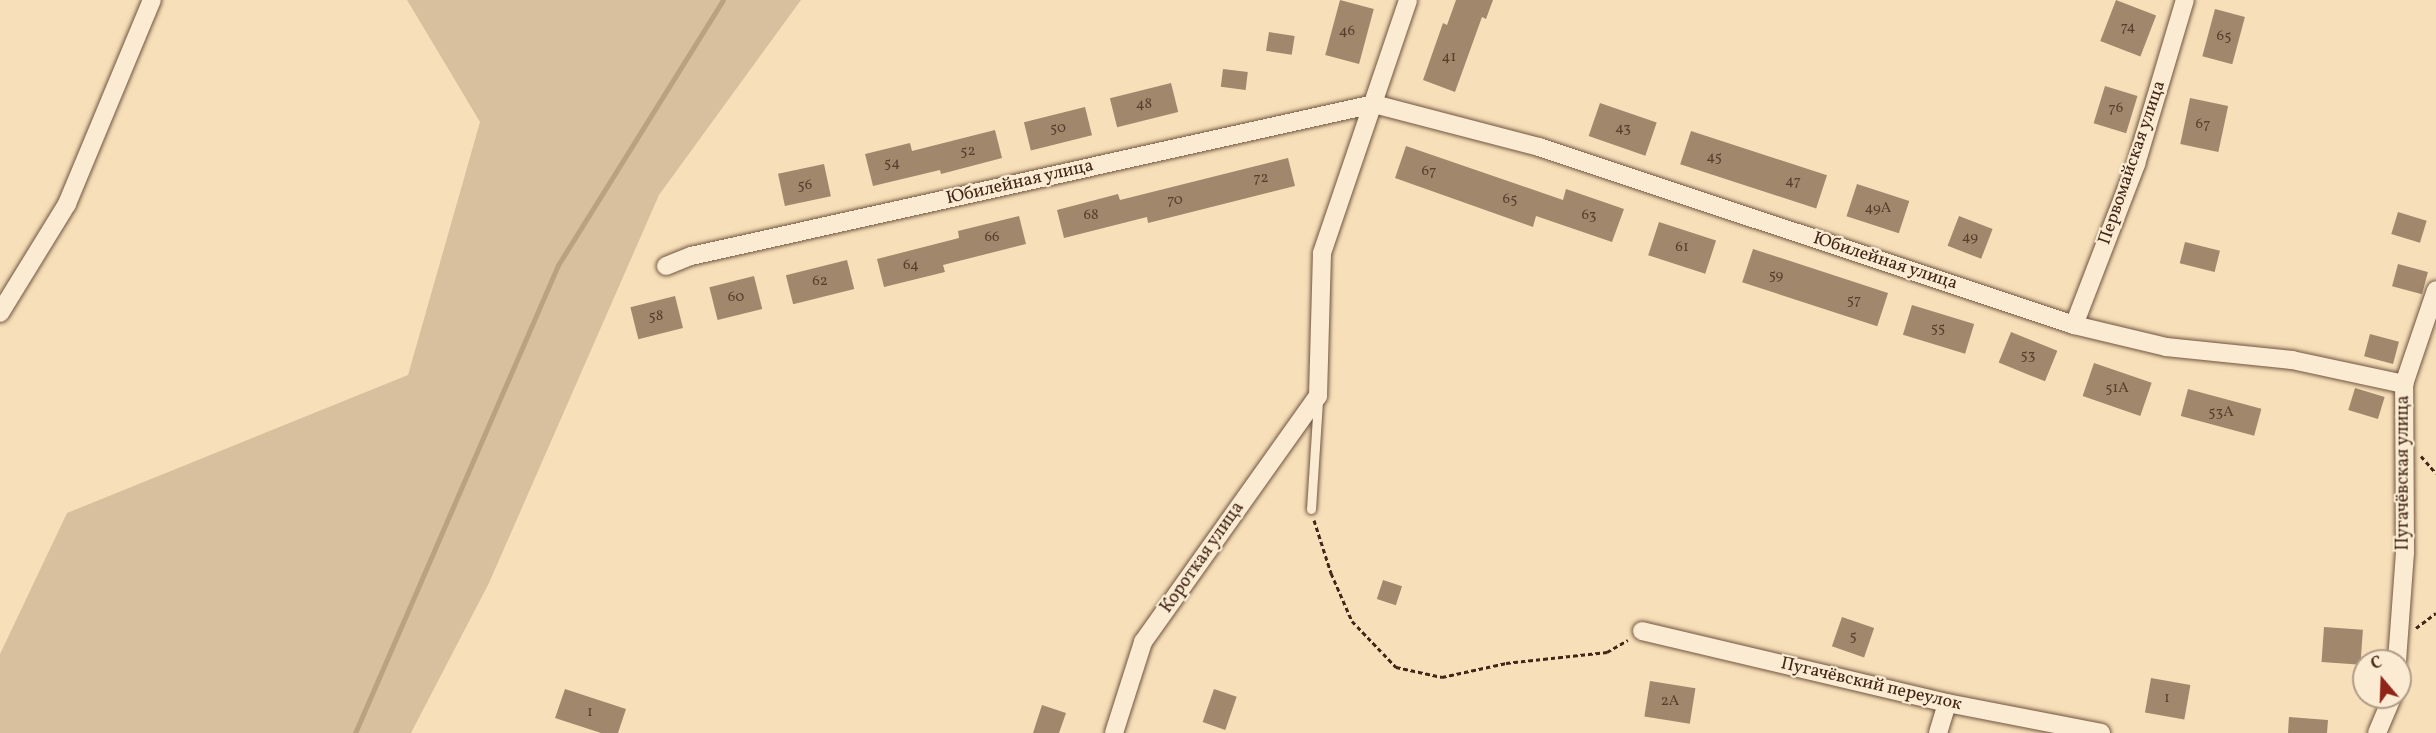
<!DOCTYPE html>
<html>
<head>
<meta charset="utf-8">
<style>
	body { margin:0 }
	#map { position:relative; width:2436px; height:733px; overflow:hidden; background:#f7e0b9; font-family:Vollkorn,serif }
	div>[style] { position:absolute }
	.green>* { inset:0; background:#d8c09e }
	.stream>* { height:5px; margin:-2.5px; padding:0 2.5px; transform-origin:2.5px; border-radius:2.5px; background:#baa182 }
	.building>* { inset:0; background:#a1876c; transform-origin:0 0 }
	.path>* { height:3px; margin-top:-1.5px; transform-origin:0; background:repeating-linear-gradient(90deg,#432618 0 4.5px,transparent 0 7.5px) }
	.roads { filter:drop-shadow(0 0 2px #705440) drop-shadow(0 0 2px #705440) }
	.service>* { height:9px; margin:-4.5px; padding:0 4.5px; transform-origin:4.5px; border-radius:4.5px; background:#faebd2 }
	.minor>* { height:18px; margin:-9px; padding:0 9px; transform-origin:9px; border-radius:9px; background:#faebd2 }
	span { translate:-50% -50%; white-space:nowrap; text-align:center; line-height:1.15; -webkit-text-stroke:4.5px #faebd2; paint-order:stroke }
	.number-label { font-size:15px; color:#5a3e2d }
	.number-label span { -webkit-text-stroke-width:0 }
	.street-label { font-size:18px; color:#432618 }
	.north { position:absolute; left:2352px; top:649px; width:60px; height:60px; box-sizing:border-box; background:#faebd2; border:2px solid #b19c88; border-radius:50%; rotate:341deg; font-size:16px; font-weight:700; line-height:24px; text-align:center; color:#432618 }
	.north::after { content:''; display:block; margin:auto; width:21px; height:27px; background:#8f2418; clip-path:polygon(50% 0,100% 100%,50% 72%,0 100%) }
</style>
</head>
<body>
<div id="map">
	<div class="green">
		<i style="clip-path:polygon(407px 0,801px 0,659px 195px,489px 583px,411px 733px,0 733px,0 654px,67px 513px,408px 375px,480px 122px)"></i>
	</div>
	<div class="stream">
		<i style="left:355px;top:733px;width:510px;rotate:-66.55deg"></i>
		<i style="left:558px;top:265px;width:312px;rotate:-58.1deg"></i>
	</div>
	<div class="building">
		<i style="left:1340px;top:0;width:35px;height:57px;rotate:15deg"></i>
		<i style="clip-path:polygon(1456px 0,1493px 0,1486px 19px,1482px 17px,1455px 92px,1423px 80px,1443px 23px,1447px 25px)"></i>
		<i style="left:2116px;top:0;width:43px;height:44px;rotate:21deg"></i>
		<i style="left:2215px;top:9px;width:31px;height:49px;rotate:15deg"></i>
		<i style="left:1269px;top:32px;width:26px;height:19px;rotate:9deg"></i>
		<i style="left:1223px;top:69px;width:25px;height:18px;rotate:7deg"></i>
		<i style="left:1171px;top:83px;width:30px;height:63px;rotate:76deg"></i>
		<i style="left:2105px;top:86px;width:34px;height:39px;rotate:17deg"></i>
		<i style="left:2190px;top:98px;width:39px;height:47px;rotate:12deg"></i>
		<i style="left:1600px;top:103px;width:60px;height:35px;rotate:19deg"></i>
		<i style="left:1085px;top:107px;width:29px;height:63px;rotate:76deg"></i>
		<i style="clip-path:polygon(995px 130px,1002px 158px,941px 174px,940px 170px,873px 186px,865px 154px,910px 143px,912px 151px)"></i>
		<i style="left:1691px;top:131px;width:143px;height:35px;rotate:18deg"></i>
		<i style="clip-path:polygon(1406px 146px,1563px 200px,1566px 189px,1624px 209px,1612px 242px,1536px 216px,1533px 227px,1395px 178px)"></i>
		<i style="clip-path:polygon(1288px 158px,1295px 186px,1148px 223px,1147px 217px,1064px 238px,1057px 210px,1118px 194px,1120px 200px)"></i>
		<i style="left:824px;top:164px;width:33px;height:47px;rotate:78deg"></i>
		<i style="left:1857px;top:184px;width:55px;height:34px;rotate:18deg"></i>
		<i style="left:2398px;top:212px;width:30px;height:23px;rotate:17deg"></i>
		<i style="clip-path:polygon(1019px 216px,1026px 244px,943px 265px,945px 272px,884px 287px,877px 259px,959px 238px,958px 231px)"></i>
		<i style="left:1959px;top:216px;width:36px;height:32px;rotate:21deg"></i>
		<i style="left:1659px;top:222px;width:60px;height:35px;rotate:18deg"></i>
		<i style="left:2185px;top:242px;width:36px;height:22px;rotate:14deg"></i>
		<i style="left:1753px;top:249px;width:142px;height:35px;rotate:18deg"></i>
		<i style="left:847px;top:260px;width:30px;height:63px;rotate:76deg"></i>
		<i style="left:2398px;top:264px;width:31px;height:23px;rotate:15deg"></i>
		<i style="left:754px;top:276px;width:34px;height:46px;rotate:76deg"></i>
		<i style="left:675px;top:296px;width:33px;height:46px;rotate:76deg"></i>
		<i style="left:1912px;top:305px;width:65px;height:31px;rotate:17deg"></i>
		<i style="left:2011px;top:332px;width:50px;height:33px;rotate:22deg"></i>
		<i style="left:2370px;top:334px;width:30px;height:23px;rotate:15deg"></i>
		<i style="left:2094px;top:363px;width:61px;height:35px;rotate:19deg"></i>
		<i style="left:2355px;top:388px;width:31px;height:23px;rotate:17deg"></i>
		<i style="left:2188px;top:389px;width:76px;height:28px;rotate:15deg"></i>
		<i style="left:1383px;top:580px;width:20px;height:20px;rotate:18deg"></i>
		<i style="left:1842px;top:617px;width:34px;height:31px;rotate:19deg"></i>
		<i style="left:2324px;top:627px;width:39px;height:35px;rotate:4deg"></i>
		<i style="left:2151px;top:678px;width:40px;height:35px;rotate:10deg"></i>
		<i style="left:1650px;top:681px;width:46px;height:36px;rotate:9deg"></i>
		<i style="clip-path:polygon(565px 689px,626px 709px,618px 733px,601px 733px,555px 718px)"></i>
		<i style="left:1214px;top:689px;width:24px;height:35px;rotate:19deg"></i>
		<i style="clip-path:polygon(1042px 705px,1066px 713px,1059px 733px,1033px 733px)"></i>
		<i style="clip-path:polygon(2289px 717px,2328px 720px,2327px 733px,2288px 733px)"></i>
	</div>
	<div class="path">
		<i style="left:2421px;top:456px;width:23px;rotate:49deg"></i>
		<i style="left:1314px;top:520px;width:56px;rotate:72.2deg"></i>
		<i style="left:1331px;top:573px;width:52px;rotate:66.4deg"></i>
		<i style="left:1352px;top:621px;width:64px;rotate:46.3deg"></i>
		<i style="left:1396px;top:667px;width:47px;rotate:12.3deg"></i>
		<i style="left:1442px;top:677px;width:66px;rotate:-12.3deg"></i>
		<i style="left:1506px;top:663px;width:102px;rotate:-6.2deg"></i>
		<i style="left:1607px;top:652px;width:24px;rotate:-30deg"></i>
		<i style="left:2416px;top:628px;width:25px;rotate:-37deg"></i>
	</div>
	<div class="roads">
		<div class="service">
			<i style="left:1311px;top:509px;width:108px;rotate:-86.3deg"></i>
		</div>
		<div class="minor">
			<i style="left:666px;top:266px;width:27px;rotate:-22deg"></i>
			<i style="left:691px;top:256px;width:700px;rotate:-12.55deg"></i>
			<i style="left:1374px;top:104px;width:171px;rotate:14.6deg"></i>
			<i style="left:1539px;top:147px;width:564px;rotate:18.4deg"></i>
			<i style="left:2074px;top:325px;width:95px;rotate:13.4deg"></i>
			<i style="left:2166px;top:347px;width:127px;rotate:5.9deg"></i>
			<i style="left:2292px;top:360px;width:115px;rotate:12.1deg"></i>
			<i style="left:0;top:313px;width:128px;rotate:-58.4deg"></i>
			<i style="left:67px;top:204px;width:221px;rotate:-67.4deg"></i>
			<i style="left:2074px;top:325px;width:173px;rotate:-68.9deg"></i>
			<i style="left:2136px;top:164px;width:171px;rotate:-73.4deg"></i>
			<i style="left:1642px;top:631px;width:313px;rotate:13.3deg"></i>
			<i style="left:1947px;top:703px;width:157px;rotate:11deg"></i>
			<i style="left:2397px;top:661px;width:108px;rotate:-85.8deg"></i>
			<i style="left:2405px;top:553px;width:169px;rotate:-90.3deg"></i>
			<i style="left:2404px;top:384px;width:99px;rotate:-71.2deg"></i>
			<i style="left:1114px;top:733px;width:96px;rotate:-72.3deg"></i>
			<i style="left:1143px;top:642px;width:302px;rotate:-54.6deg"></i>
			<i style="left:1318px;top:396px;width:143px;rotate:-88.4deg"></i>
			<i style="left:1322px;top:253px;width:267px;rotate:-71.2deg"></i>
			<i style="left:1938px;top:733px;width:31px;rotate:-73deg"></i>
			<i style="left:2377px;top:733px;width:39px;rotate:-67deg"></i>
		</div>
	</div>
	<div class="number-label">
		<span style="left:2128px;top:28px">74</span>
		<span style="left:1347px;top:32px">46</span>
		<span style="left:2224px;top:37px">65</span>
		<span style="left:1449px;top:58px">41</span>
		<span style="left:1144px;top:105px">48</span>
		<span style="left:2116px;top:109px">76</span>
		<span style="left:2203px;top:125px">67</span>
		<span style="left:1058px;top:129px">50</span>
		<span style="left:1623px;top:129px">43</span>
		<span style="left:968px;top:152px">52</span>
		<span style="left:1714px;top:158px">45</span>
		<span style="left:892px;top:164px">54</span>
		<span style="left:1429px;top:172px">67</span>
		<span style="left:1261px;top:179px">72</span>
		<span style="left:1793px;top:182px">47</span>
		<span style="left:805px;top:186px">56</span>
		<span style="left:1510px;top:200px">65</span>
		<span style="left:1175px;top:201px">70</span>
		<span style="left:1878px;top:209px">49А</span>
		<span style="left:1091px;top:216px">68</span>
		<span style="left:1589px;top:216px">63</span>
		<span style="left:992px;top:238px">66</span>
		<span style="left:1970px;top:238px">49</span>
		<span style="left:1682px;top:248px">61</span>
		<span style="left:911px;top:266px">64</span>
		<span style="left:1776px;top:276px">59</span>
		<span style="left:820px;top:282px">62</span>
		<span style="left:736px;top:298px">60</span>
		<span style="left:1854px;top:301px">57</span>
		<span style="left:656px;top:317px">58</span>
		<span style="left:1938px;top:329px">55</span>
		<span style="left:2028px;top:356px">53</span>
		<span style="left:2117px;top:389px">51А</span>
		<span style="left:2221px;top:413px">53А</span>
		<span style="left:1853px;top:637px">5</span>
		<span style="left:2167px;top:699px">1</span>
		<span style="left:1670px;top:702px">2А</span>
		<span style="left:590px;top:713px">1</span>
	</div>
	<div class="street-label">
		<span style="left:2133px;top:163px;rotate:-71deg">Первомайская улица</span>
		<span style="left:1020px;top:183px;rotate:-13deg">Юбилейная улица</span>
		<span style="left:1885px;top:262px;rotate:18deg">Юбилейная улица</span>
		<span style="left:2404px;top:473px;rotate:-90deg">Пугачёвская улица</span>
		<span style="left:1203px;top:558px;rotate:-55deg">Короткая улица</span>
		<span style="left:1871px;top:685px;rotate:13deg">Пугачёвский переулок</span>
	</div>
	<div class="north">С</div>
</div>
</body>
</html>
